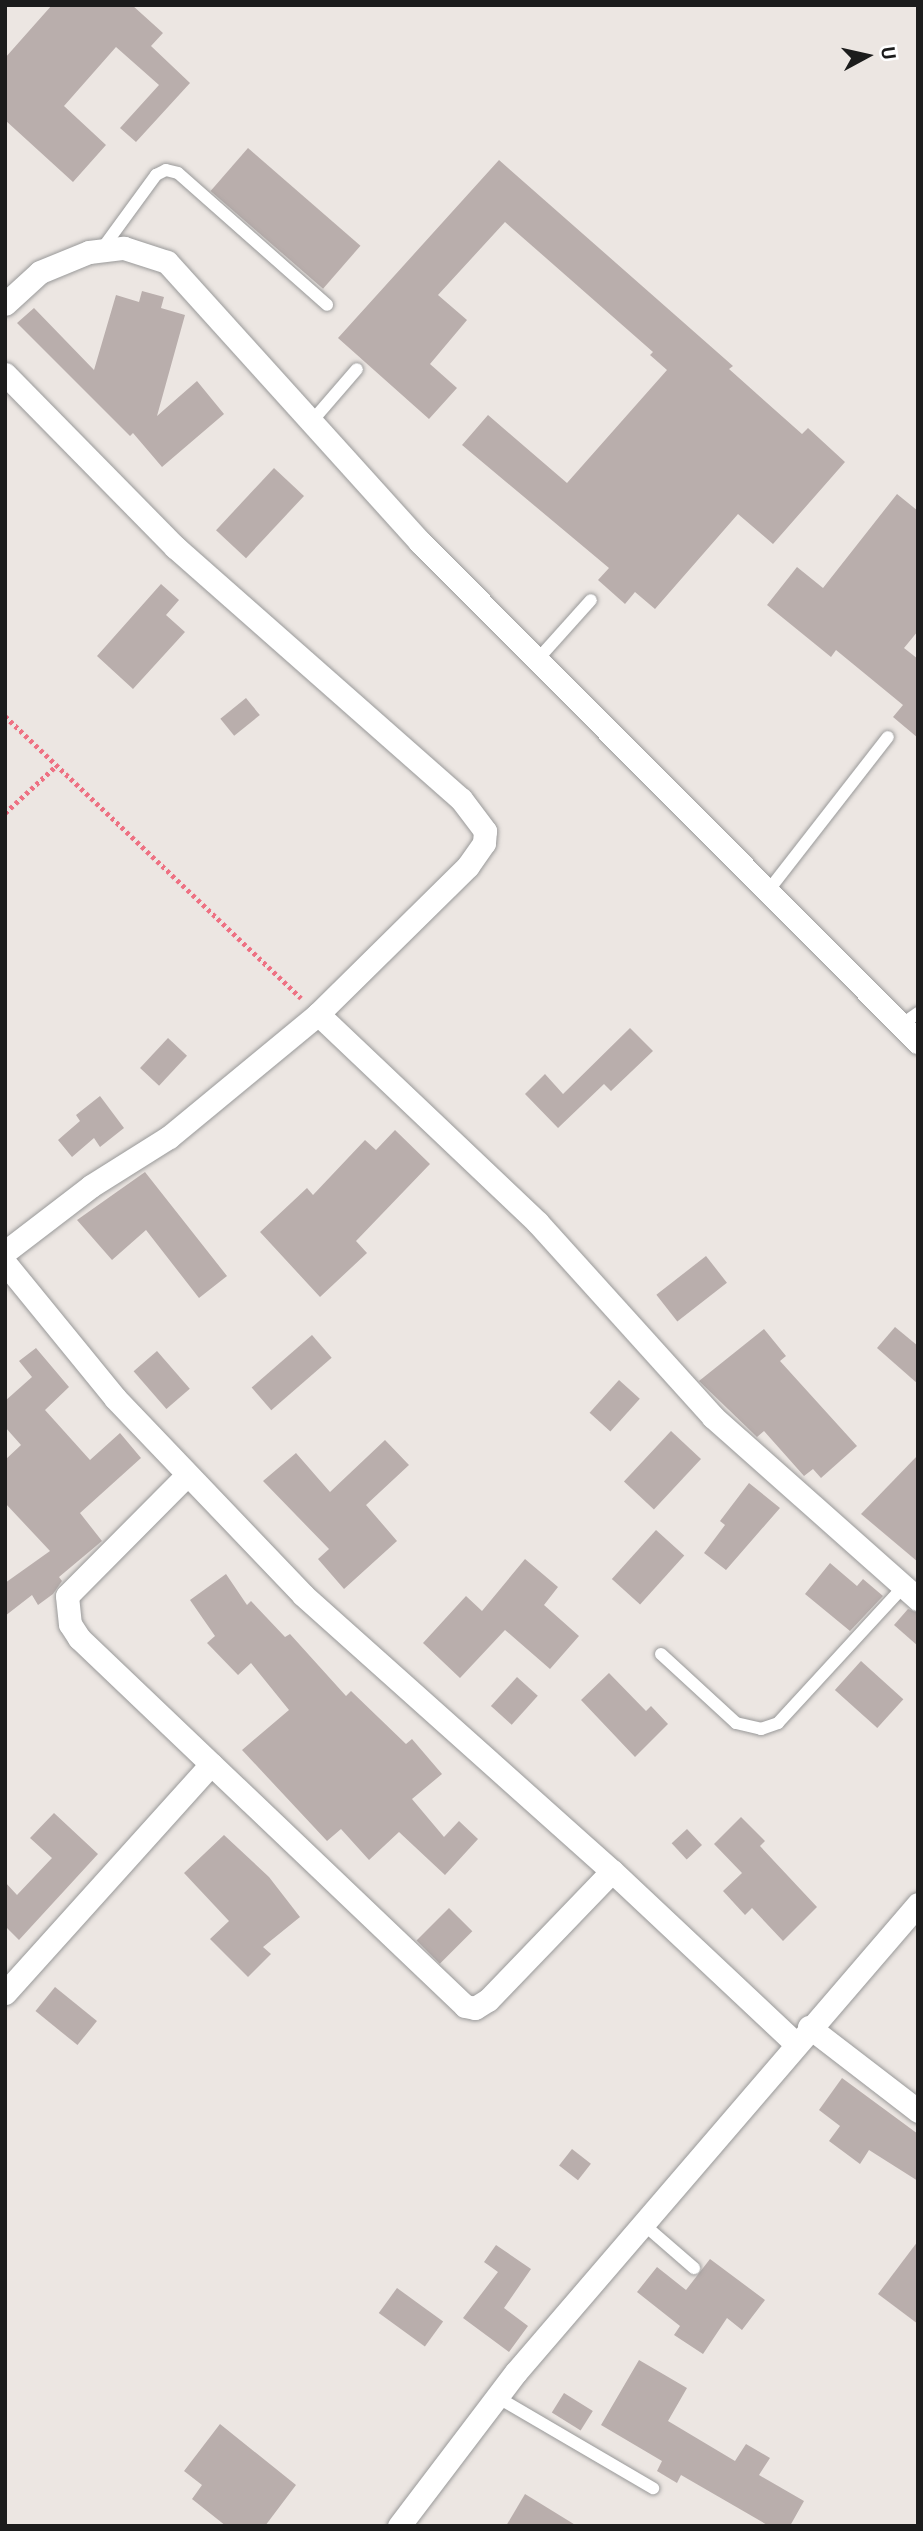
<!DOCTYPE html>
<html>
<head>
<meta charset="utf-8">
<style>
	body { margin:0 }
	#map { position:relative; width:923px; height:2531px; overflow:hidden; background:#ece6e2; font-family:Roboto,sans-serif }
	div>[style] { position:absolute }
	.building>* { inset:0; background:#b9aeac; transform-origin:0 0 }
	.path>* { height:4.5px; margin-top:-2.25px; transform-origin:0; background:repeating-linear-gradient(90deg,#ee7183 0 3.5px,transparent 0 7px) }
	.roads { filter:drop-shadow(0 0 2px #999) drop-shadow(0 0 2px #999) }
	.lane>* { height:12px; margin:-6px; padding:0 6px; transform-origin:6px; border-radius:6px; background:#fff }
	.street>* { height:23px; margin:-11.5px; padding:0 11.5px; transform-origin:11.5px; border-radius:11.5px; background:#fff }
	span { translate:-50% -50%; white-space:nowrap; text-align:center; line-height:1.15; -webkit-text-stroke:7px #fff; paint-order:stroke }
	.frame { position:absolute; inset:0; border:7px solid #1c1c1c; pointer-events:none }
	.north { position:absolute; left:832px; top:21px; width:70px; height:70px; -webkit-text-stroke:5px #fff; paint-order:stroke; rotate:82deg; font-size:19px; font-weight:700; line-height:28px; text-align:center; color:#1c1c1c }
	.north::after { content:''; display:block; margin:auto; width:24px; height:32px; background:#1c1c1c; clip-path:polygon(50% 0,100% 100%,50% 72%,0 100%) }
</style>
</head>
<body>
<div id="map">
	<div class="building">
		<i style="clip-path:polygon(52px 5px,132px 5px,163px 33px,151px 46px,190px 83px,136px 142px,120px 128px,159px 85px,116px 47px,64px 106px,106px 145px,73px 182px,5px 120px,5px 58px)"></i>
		<i style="left:248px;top:148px;width:149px;height:57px;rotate:41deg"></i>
		<i style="clip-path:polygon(499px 160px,733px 366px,729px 369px,802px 434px,808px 428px,845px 462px,773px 544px,738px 514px,655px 609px,635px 592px,625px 604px,598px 580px,609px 568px,462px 445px,488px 415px,567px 483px,667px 370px,650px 355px,653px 352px,505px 222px,438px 295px,467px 320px,430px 364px,457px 388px,429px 419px,338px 338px)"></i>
		<i style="clip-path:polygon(142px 291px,164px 297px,161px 308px,185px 315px,157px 416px,197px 381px,224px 414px,162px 467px,133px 433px,130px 436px,17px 323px,34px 308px,94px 370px,116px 295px,139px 302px)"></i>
		<i style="left:274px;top:468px;width:41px;height:85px;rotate:43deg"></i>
		<i style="clip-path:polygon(897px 494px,918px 511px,918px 631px,904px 648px,918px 659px,918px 738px,893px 717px,903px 705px,836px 650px,831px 657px,767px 605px,797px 567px,823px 588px)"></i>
		<i style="clip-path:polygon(161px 584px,179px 600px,166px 615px,185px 632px,133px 689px,97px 656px)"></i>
		<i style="left:246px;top:698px;width:22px;height:33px;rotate:51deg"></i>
		<i style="clip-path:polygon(630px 1028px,653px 1051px,611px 1091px,604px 1084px,558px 1128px,525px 1094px,545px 1074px,563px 1094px)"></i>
		<i style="left:168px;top:1038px;width:26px;height:41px;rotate:43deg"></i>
		<i style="clip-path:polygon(100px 1096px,124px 1128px,100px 1147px,94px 1138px,72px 1157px,58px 1140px,80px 1121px,76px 1115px)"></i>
		<i style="clip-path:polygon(395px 1130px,430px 1164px,356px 1241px,367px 1253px,320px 1297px,260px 1232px,307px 1188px,313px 1195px,365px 1140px,376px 1150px)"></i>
		<i style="clip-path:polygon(145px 1172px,227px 1276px,199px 1298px,146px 1230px,112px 1260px,77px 1220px)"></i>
		<i style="left:706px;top:1256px;width:34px;height:63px;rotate:52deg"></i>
		<i style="clip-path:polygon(895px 1327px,918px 1346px,918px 1384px,877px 1348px)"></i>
		<i style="clip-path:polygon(764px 1329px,786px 1356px,780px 1361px,857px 1446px,821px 1478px,813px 1469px,804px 1476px,764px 1431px,757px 1437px,699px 1381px)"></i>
		<i style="left:312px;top:1335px;width:30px;height:80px;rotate:49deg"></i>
		<i style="clip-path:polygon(36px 1348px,69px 1387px,45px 1410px,90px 1460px,120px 1433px,141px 1458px,80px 1513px,102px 1541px,59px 1577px,62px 1581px,53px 1594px,38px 1605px,32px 1595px,5px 1616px,5px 1583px,50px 1551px,5px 1503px,5px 1460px,21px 1445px,5px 1427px,5px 1401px,32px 1377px,19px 1361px)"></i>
		<i style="left:157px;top:1351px;width:50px;height:31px;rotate:49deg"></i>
		<i style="left:619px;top:1380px;width:28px;height:44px;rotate:42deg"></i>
		<i style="left:671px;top:1431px;width:41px;height:69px;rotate:43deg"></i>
		<i style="clip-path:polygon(385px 1440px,409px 1465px,366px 1505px,397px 1541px,344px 1589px,318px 1559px,329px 1549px,263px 1481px,296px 1453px,330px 1492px)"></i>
		<i style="clip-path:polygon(918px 1455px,918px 1562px,861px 1514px)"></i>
		<i style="clip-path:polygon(749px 1483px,780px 1508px,726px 1570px,704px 1553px,725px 1525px,720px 1521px)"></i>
		<i style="left:656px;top:1530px;width:38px;height:66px;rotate:42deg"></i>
		<i style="clip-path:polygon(525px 1559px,558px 1587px,544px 1605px,579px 1636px,550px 1669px,505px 1630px,460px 1678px,423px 1643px,466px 1596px,482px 1611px)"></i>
		<i style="clip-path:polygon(830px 1563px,857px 1586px,863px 1579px,883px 1596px,850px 1631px,805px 1594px)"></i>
		<i style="clip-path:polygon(226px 1574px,247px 1605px,251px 1601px,285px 1637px,290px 1634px,346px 1696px,351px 1691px,406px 1744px,412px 1739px,442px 1774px,412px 1799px,444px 1837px,459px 1821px,478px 1839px,445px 1875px,399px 1832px,369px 1860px,341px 1829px,327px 1841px,242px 1750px,289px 1710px,251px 1663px,238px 1675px,207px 1643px,215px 1636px,190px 1600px)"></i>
		<i style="clip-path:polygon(908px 1609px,918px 1613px,918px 1646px,894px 1625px)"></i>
		<i style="left:861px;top:1661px;width:57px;height:39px;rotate:42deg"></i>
		<i style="clip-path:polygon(609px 1673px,646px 1711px,651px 1706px,668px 1724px,635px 1757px,581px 1700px)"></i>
		<i style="left:517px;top:1677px;width:28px;height:39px;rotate:42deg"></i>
		<i style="clip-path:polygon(54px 1813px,98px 1854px,19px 1940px,5px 1926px,5px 1882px,17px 1895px,52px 1858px,30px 1838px)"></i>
		<i style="clip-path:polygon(741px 1817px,765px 1841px,760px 1846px,817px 1907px,783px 1941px,752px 1908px,745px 1915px,723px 1891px,742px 1873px,714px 1844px)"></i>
		<i style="left:687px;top:1829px;width:22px;height:21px;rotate:47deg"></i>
		<i style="clip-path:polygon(224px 1835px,269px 1877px,300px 1917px,263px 1947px,271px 1954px,248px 1977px,210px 1939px,229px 1921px,184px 1873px)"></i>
		<i style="left:449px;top:1908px;width:33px;height:46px;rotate:45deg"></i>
		<i style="left:55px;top:1987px;width:54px;height:31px;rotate:39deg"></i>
		<i style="clip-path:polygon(842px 2078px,918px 2134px,918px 2181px,869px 2150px,860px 2164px,829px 2141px,840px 2126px,819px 2110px)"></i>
		<i style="left:572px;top:2149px;width:24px;height:21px;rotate:38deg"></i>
		<i style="clip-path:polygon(918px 2241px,918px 2324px,878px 2294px)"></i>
		<i style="clip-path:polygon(496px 2245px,531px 2269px,504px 2308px,528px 2326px,509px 2352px,463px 2318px,498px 2272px,484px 2262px)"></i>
		<i style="clip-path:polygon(710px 2259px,765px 2300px,742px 2330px,727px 2318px,703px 2354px,674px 2335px,680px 2326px,637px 2292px,657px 2267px,686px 2290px)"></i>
		<i style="left:397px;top:2288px;width:57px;height:31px;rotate:36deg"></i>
		<i style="clip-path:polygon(639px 2360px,687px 2388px,668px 2421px,735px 2461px,746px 2444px,770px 2458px,759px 2475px,804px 2501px,790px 2526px,769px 2526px,681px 2475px,677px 2483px,657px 2471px,662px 2461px,601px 2425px)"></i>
		<i style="left:564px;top:2393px;width:34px;height:23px;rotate:32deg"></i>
		<i style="clip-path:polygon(220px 2424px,296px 2485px,265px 2526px,226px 2526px,192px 2499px,202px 2485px,184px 2471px)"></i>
		<i style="clip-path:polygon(525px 2494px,577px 2526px,506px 2526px)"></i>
	</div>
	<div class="path">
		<i style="left:5px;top:716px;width:409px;rotate:43.6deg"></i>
		<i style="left:5px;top:813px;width:69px;rotate:-42.7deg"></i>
	</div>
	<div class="roads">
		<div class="lane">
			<i style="left:102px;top:249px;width:92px;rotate:-53.9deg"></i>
			<i style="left:156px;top:175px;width:11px;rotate:-27deg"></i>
			<i style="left:166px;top:170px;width:12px;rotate:14deg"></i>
			<i style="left:178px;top:173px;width:199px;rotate:41.5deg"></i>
			<i style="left:313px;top:420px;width:67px;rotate:-49.2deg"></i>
			<i style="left:538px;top:659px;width:79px;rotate:-48.1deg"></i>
			<i style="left:768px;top:891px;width:195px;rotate:-52.1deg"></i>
			<i style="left:901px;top:1025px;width:21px;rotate:-35deg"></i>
			<i style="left:661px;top:1654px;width:102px;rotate:42.6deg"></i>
			<i style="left:736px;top:1723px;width:26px;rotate:13deg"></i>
			<i style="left:761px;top:1729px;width:18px;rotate:-19deg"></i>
			<i style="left:778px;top:1723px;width:185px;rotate:-47.4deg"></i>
			<i style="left:642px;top:2223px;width:69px;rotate:40.9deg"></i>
			<i style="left:497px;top:2397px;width:181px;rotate:30.3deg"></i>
		</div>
		<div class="street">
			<i style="left:5px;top:304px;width:47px;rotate:-42.4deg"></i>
			<i style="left:40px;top:272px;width:53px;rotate:-22.2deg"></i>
			<i style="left:89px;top:252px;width:35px;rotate:-7deg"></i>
			<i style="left:124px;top:248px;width:45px;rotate:18deg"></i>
			<i style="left:167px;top:262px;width:377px;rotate:47.9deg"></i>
			<i style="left:420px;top:542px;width:706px;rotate:45.11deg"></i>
			<i style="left:5px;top:374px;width:243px;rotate:45.5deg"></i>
			<i style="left:175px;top:547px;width:381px;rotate:41.4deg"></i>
			<i style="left:461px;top:799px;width:40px;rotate:53deg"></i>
			<i style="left:485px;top:831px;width:12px;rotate:95deg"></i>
			<i style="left:484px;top:843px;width:28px;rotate:125deg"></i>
			<i style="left:468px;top:866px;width:211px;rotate:135.4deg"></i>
			<i style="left:318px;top:1014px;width:303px;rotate:43.5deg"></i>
			<i style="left:538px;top:1223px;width:261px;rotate:47.9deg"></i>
			<i style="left:713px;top:1417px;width:274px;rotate:41.6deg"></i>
			<i style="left:5px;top:1252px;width:108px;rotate:-37.5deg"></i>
			<i style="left:91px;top:1186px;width:92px;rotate:-32.1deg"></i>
			<i style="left:169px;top:1137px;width:193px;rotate:-39.5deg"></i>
			<i style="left:5px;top:1263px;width:174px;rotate:50.8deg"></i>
			<i style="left:115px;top:1398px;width:272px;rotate:46.3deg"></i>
			<i style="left:303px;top:1595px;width:414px;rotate:41.8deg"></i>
			<i style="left:612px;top:1871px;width:251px;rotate:43.2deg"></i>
			<i style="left:187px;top:1475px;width:170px;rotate:134.8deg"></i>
			<i style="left:67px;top:1596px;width:28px;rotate:84deg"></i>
			<i style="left:70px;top:1624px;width:17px;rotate:57deg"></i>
			<i style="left:79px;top:1638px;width:533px;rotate:43.63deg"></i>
			<i style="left:465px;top:2006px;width:10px;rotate:11deg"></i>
			<i style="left:475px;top:2008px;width:15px;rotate:-32deg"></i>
			<i style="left:488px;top:2000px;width:179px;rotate:-46.1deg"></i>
			<i style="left:5px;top:1993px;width:308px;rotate:-48deg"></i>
			<i style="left:809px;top:2027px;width:138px;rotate:37.6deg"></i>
			<i style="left:399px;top:2526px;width:193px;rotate:-52.8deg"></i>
			<i style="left:516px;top:2372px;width:617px;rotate:-49.34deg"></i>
		</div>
	</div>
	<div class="frame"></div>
	<div class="north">U</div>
</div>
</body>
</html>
